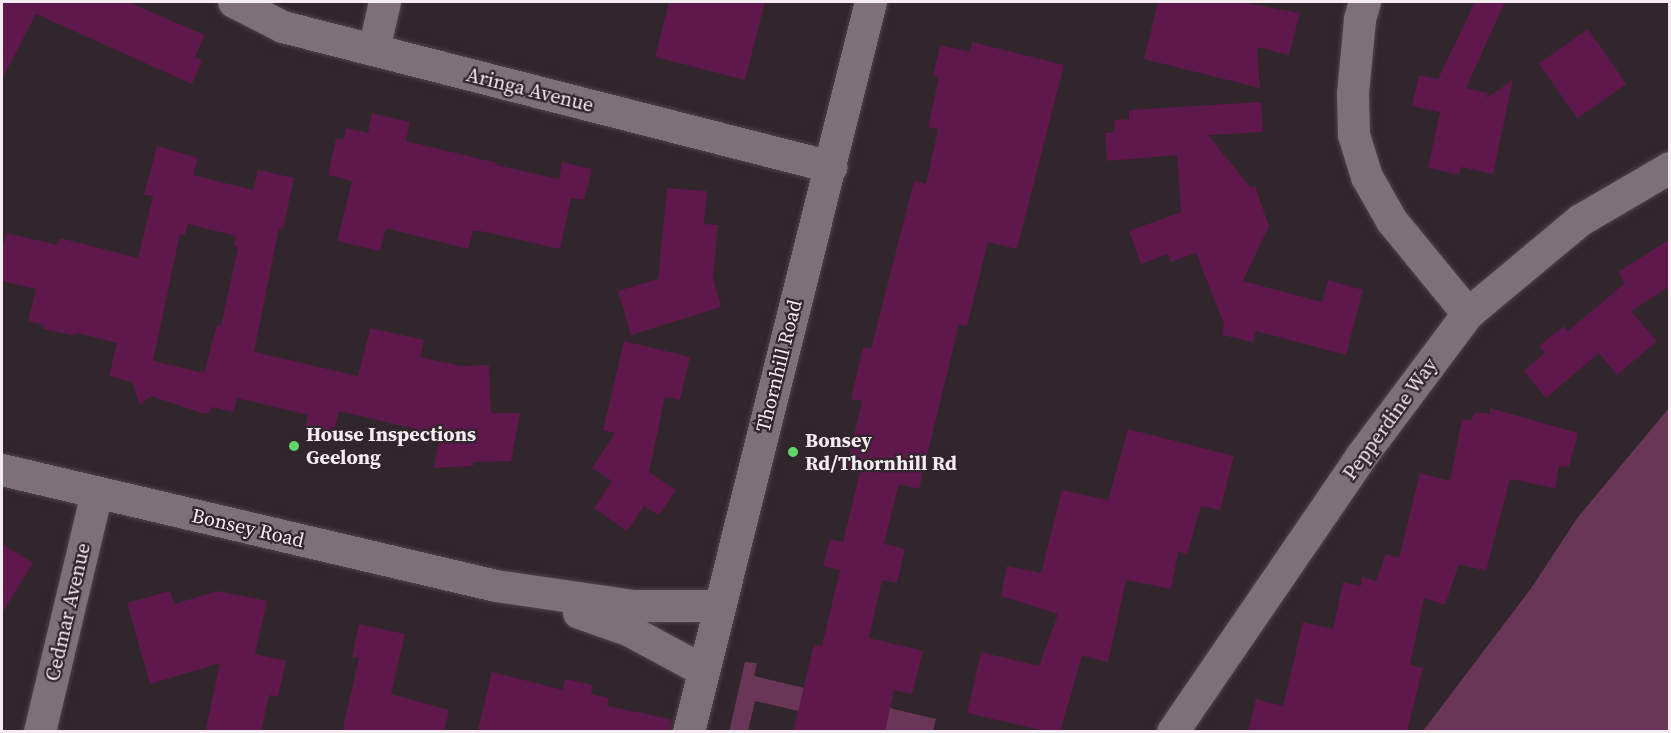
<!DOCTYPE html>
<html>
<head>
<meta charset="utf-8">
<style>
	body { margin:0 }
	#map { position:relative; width:1671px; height:733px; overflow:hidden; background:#30262c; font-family:"Source Serif 4",serif }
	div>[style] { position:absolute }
	.green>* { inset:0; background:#6a3658 }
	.building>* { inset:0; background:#5f184b; transform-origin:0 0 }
	.roads { filter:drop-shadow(0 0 2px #4d434a) drop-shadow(0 0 2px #4d434a) }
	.minor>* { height:32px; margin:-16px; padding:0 16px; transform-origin:16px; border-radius:16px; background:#7d7078 }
	.dots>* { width:16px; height:16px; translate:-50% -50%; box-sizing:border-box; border:3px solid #30262c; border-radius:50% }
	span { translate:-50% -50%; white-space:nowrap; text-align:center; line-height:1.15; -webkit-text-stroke:4.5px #30262c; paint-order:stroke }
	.street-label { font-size:20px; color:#f4ecf1 }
	.poi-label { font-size:20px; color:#f4ecf1; font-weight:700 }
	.left { translate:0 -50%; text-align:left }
	.frame { position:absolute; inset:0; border:3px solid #f4ecf1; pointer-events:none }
</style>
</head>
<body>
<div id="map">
	<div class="green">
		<i style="clip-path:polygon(1669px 408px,1669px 731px,1423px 731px,1532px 587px,1578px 517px)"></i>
		<i style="clip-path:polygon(745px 662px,757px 663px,754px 676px,936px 719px,933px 731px,885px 731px,755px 701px,748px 731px,729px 732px)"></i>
	</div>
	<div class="building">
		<i style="clip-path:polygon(2px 2px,128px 2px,205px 35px,195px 57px,202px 60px,192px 84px,36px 14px,2px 79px)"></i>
		<i style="clip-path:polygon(669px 2px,765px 2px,745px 80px,655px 57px)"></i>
		<i style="clip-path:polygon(1158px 2px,1240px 2px,1300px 13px,1289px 55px,1257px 47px,1260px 88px,1144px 59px)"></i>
		<i style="clip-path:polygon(1475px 2px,1505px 2px,1466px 88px,1488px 93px,1486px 98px,1513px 80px,1493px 174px,1461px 167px,1459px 175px,1428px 168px,1440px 112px,1412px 106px,1419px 75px,1438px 79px)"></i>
		<i style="left:1588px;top:29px;width:67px;height:60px;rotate:55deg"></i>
		<i style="clip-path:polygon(972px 42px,1064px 65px,1017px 249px,988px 242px,967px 326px,959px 324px,919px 489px,899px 484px,884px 544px,905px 549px,897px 583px,882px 580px,869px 638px,923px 651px,912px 694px,894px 690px,885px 732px,793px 732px,814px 644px,822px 646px,840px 570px,823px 566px,830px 539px,843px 542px,860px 472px,846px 469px,862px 401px,851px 399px,863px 347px,871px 349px,914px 181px,926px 184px,938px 129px,928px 127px,939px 77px,933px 76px,940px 45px,970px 52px)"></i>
		<i style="clip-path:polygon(1261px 102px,1263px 132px,1208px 135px,1251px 188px,1255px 186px,1269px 226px,1243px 281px,1322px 302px,1328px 280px,1363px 290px,1346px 355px,1256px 331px,1253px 342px,1222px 335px,1224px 324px,1196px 253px,1171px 262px,1168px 254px,1141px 264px,1129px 231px,1181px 212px,1177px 155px,1107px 161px,1105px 133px,1115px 132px,1114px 120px,1129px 119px,1129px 110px)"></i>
		<i style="clip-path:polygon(372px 113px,410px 122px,406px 141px,497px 163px,496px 165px,559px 179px,562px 162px,592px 169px,584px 200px,571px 198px,560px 249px,480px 231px,473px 231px,468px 249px,386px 228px,380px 251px,337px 241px,352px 181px,328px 175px,336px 138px,343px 140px,346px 128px,368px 133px)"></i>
		<i style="clip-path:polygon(evenodd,157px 146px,198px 158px,193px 175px,253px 190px,258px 170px,294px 178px,283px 229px,279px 228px,254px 352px,358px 376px,370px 328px,424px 340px,420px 357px,461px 366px,489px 365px,491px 413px,520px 413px,511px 461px,473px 462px,473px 466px,433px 468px,441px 435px,339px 411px,333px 435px,305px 428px,308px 415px,237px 398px,234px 412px,211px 407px,210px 413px,201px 413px,151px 396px,140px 405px,132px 382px,109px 376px,117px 343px,77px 333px,72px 335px,43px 329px,44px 325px,28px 321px,36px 289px,2px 281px,2px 252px,6px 233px,58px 245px,60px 238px,138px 258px,153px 196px,144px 195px,157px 146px,188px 224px,236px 236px,234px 246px,238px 247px,221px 326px,217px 325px,204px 373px,153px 361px,180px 234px,185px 235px,188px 224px)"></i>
		<i style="clip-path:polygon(667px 188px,707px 191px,704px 224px,718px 225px,713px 278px,721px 307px,631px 335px,618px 291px,658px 279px)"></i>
		<i style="clip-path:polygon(1670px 239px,1670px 286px,1631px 311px,1657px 341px,1617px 375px,1599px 353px,1546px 398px,1524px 371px,1545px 353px,1539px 346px,1564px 326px,1568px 331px,1625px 283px,1618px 272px)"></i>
		<i style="clip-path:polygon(624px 341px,690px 357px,680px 400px,665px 397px,649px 472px,676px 490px,659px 515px,644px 506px,627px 531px,594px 508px,612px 481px,592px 468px,615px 433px,603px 430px)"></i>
		<i style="clip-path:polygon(1490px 408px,1578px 433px,1569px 467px,1559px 466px,1555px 488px,1510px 479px,1486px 571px,1459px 564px,1445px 605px,1424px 598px,1410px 665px,1423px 668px,1407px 732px,1248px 732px,1256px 699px,1283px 706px,1303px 622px,1333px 629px,1343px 582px,1361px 586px,1361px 577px,1376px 581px,1386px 554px,1399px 558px,1420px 473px,1450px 481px,1462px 419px,1471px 421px,1475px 412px,1490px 414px)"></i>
		<i style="clip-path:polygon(1128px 429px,1234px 456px,1220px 510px,1201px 506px,1187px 554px,1178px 552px,1171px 589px,1126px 580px,1108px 662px,1082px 656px,1060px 732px,1049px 732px,967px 713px,981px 652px,1039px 666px,1058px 614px,1001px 596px,1007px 566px,1041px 573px,1062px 490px,1108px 500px)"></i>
		<i style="clip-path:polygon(2px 544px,33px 563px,2px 613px)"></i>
		<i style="clip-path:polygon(170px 591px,174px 604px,218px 591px,267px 601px,255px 654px,286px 661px,278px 697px,269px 695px,261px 732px,205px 732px,220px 663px,150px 684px,127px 603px)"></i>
		<i style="clip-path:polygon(359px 624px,405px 634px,391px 694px,449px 710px,444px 732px,342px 732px,359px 658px,352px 657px)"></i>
		<i style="clip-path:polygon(492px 672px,563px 690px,565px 679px,593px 685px,591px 694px,609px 698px,607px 706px,671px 719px,670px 732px,477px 732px)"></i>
	</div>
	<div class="roads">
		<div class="minor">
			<i style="left:234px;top:2px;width:55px;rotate:27deg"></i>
			<i style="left:283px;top:27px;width:566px;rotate:14.33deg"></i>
			<i style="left:1365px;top:2px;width:19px;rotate:106deg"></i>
			<i style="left:1360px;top:20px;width:74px;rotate:95.4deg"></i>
			<i style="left:1353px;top:94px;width:41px;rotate:88.6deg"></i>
			<i style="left:1354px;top:135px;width:44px;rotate:72.8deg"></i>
			<i style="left:1367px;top:177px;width:51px;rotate:60.4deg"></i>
			<i style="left:1392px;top:221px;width:120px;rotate:50.7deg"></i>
			<i style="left:374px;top:50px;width:49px;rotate:-77.1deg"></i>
			<i style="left:2px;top:470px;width:507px;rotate:13.21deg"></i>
			<i style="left:496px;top:586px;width:138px;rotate:8.3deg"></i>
			<i style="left:633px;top:606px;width:87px"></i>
			<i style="left:579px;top:613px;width:52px;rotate:19.1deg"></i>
			<i style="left:628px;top:630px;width:86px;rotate:28.3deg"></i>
			<i style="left:40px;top:732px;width:246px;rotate:-76.6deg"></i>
			<i style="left:689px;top:732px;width:752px;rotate:-76deg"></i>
			<i style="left:1173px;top:732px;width:333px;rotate:-55.6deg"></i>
			<i style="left:1361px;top:457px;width:179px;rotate:-53.2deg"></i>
			<i style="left:1468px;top:314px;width:147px;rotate:-39.8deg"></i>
			<i style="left:1581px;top:220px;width:103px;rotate:-30.3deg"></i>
		</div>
	</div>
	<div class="dots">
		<i style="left:294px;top:446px;background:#61d56a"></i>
		<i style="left:793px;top:452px;background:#61d56a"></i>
	</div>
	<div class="street-label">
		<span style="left:530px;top:90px;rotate:14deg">Aringa Avenue</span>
		<span style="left:779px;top:366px;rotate:-76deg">Thornhill Road</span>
		<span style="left:1390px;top:419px;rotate:-54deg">Pepperdine Way</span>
		<span style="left:248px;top:528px;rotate:13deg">Bonsey Road</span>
		<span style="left:68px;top:612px;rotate:-77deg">Cedmar Avenue</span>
	</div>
	<div class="poi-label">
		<span class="left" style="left:306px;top:446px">House Inspections<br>Geelong</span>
		<span class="left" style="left:805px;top:452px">Bonsey<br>Rd/Thornhill Rd</span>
	</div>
	<div class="frame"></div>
</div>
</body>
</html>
